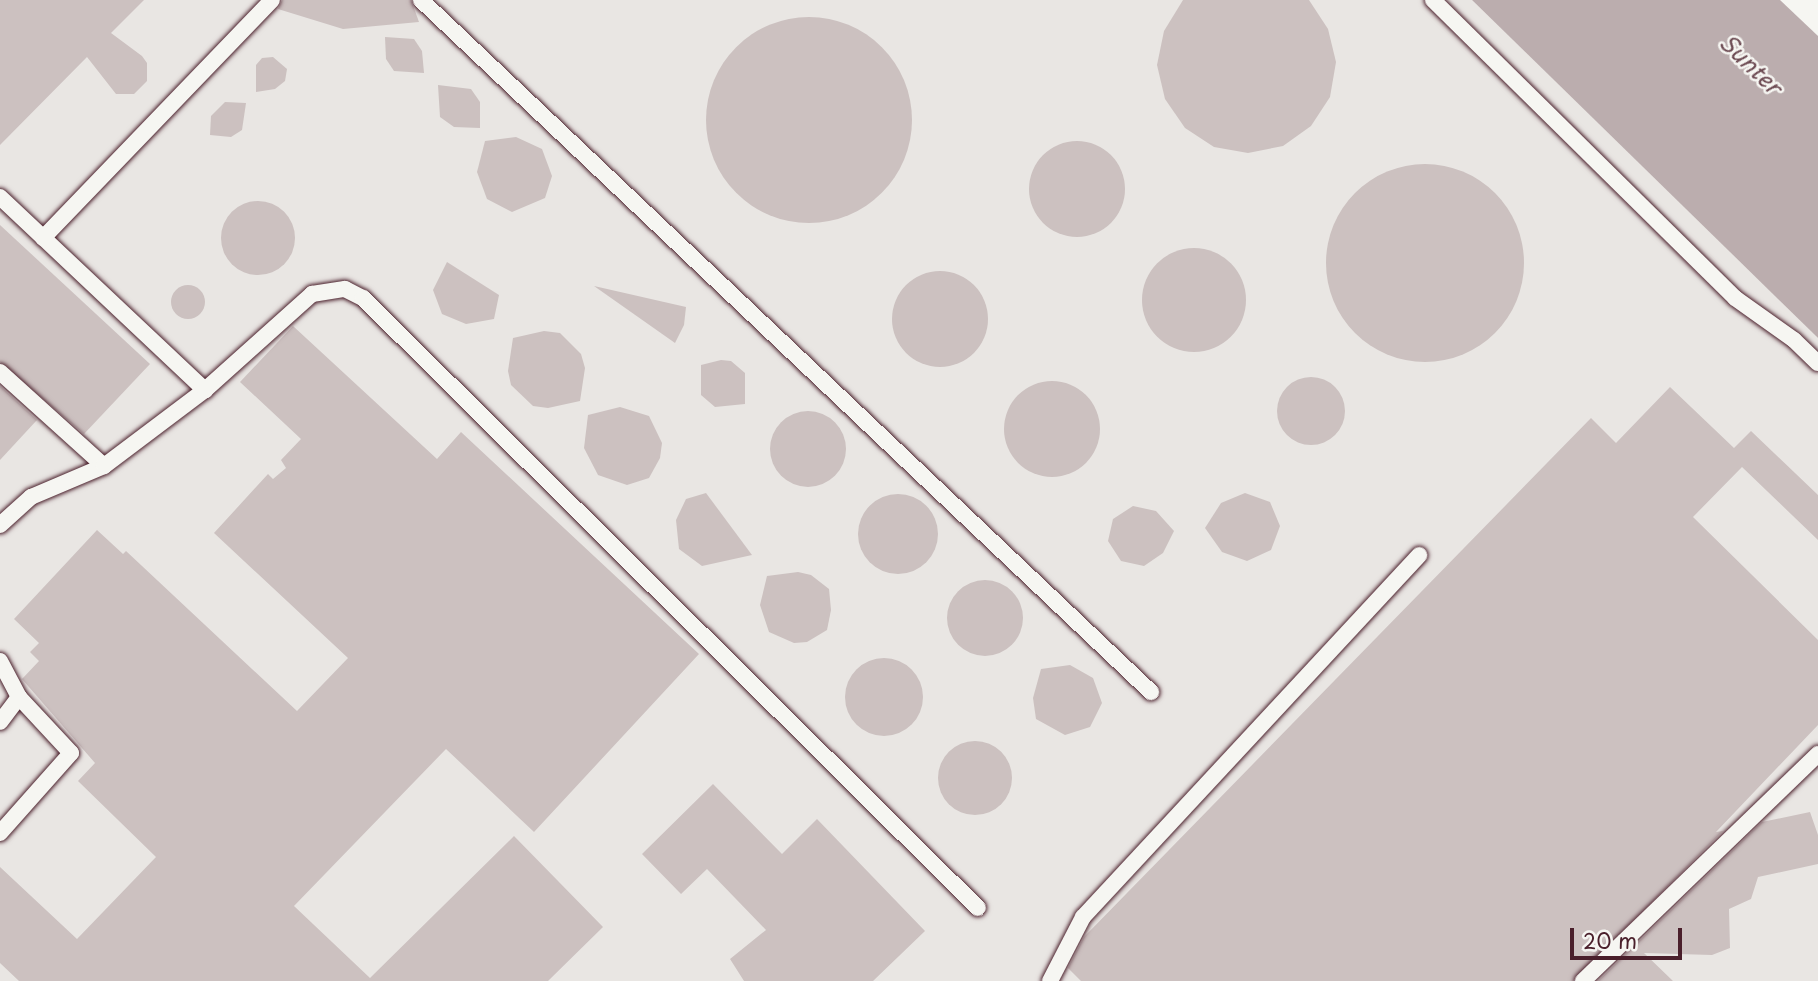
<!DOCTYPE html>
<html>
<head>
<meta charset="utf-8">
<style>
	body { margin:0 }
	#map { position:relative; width:1818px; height:981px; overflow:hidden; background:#f6f6f2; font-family:"Playpen Sans",sans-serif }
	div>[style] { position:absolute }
	.built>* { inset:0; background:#e9e6e3 }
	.water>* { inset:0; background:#bbadae }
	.building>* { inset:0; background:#ccc1c0 }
	.round { border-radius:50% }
	.roads { filter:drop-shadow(0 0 2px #4a1f2b) drop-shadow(0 0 2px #4a1f2b) }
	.service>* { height:16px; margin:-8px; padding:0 8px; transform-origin:8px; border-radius:8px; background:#f6f6f2 }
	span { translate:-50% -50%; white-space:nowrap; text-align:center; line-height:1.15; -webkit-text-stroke:5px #f6f6f2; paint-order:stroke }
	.water-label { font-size:23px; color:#6c4a52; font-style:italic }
	.scale { position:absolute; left:1570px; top:928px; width:112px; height:32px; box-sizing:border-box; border:4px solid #4a1f2b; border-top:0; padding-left:9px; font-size:21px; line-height:24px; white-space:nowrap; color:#4a1f2b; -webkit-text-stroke:5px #f6f6f2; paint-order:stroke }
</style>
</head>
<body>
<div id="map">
	<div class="built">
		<i style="clip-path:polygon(0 0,1472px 0,1818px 338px,1818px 981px,0 981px)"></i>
	</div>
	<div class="water">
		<i style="clip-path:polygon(1472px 0,1780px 0,1818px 36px,1818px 338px)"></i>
	</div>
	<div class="building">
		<i style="clip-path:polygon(0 0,144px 0,111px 33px,142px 56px,147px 63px,147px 81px,134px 94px,116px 94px,87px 57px,0 145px)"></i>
		<i style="clip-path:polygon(282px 0,411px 0,419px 22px,343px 29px,278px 9px)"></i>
		<i style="clip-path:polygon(1183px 0,1309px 0,1328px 29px,1336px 62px,1330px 97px,1311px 126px,1283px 146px,1248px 153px,1214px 147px,1185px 128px,1165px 99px,1157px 65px,1164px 31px)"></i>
		<i class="round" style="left:706px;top:17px;width:206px;height:206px"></i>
		<i style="clip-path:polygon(385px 37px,414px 39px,422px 51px,424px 73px,394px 71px,386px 59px)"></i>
		<i style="clip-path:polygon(273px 57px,287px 69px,285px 81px,275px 89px,256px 92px,256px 65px,262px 58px)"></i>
		<i style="clip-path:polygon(438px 85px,471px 89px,480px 102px,480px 128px,454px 127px,440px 117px)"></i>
		<i style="clip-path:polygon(225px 102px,246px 103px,242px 130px,231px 137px,210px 135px,211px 116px)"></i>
		<i style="clip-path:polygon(516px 137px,542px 149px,552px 176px,545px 198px,512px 212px,487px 199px,477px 172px,485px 141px)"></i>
		<i class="round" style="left:1029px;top:141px;width:96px;height:96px"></i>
		<i class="round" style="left:1326px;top:164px;width:198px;height:198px"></i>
		<i class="round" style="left:221px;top:201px;width:74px;height:74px"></i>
		<i style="clip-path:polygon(0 225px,150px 364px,84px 434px,0 362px)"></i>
		<i class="round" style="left:1142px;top:248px;width:104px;height:104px"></i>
		<i style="clip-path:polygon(447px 262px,499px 295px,494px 319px,466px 324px,442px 314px,433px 290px)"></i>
		<i class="round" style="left:892px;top:271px;width:96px;height:96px"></i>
		<i class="round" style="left:171px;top:285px;width:34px;height:34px"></i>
		<i style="clip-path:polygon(594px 286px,686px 307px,684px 325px,675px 343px)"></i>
		<i style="clip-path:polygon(293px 326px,437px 459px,461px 432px,699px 654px,534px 832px,446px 749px,294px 906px,370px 978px,514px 836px,603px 927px,548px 981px,19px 981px,0 963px,0 867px,77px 939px,156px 857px,78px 781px,95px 763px,22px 679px,39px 661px,30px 652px,39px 643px,14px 619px,97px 530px,123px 554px,126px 551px,297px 711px,348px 658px,214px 533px,268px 474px,273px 479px,286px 468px,281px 460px,301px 439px,240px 382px)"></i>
		<i style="clip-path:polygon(544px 331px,560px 333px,581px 354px,585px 368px,580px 401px,548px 408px,533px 406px,511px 385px,508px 371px,513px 338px)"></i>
		<i style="clip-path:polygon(721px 360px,731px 361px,745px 373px,745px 404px,715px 407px,701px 395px,701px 365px)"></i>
		<i class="round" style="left:1277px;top:377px;width:68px;height:68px"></i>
		<i class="round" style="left:1004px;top:381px;width:96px;height:96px"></i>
		<i style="clip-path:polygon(0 386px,37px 420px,0 460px)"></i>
		<i style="clip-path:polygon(1670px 387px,1734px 448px,1751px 431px,1818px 495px,1818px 540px,1742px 467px,1693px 517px,1818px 640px,1818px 725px,1716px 832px,1723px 831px,1573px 981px,1081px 981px,1068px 968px,1084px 937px,1591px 418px,1616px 443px)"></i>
		<i style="clip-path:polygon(620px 407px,649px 416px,662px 443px,660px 458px,649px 478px,627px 485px,598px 475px,584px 448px,588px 415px)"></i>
		<i class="round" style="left:770px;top:411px;width:76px;height:76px"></i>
		<i style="clip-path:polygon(706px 493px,752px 555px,702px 566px,679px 549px,676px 520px,686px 499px)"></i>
		<i style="clip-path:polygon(1245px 493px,1270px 502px,1280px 526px,1271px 550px,1247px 561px,1222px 552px,1205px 528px,1221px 503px)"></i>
		<i class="round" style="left:858px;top:494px;width:80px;height:80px"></i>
		<i style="clip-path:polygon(1133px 506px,1156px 511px,1174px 531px,1163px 553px,1144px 566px,1121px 561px,1108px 541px,1113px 519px)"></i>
		<i style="clip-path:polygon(798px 572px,811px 575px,829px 589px,831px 610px,827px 630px,807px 642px,794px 643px,769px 632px,760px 605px,767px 576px)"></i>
		<i class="round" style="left:947px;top:580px;width:76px;height:76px"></i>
		<i class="round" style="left:845px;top:658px;width:78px;height:78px"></i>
		<i style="clip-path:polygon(1070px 665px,1093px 678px,1102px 703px,1090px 727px,1065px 735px,1036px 719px,1033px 698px,1041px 669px)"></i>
		<i class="round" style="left:938px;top:741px;width:74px;height:74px"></i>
		<i style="clip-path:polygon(713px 784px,782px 854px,817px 819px,925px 931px,873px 981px,744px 981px,730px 959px,766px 930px,707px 869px,681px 894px,642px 854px)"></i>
		<i style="clip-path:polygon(1810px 812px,1818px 835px,1818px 864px,1758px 877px,1751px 899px,1729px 909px,1730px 948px,1712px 955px,1644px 953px,1673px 981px,1598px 981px,1762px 822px)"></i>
	</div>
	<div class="roads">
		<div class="service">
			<i style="left:421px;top:0;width:1006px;rotate:43.47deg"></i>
			<i style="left:1433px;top:0;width:424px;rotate:44.6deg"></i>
			<i style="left:1735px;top:298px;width:72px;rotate:35.4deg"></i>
			<i style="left:1794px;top:340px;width:33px;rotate:44deg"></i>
			<i style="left:0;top:197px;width:282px;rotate:43.3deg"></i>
			<i style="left:43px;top:238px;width:330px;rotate:-46.1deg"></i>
			<i style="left:0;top:372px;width:140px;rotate:42.1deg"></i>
			<i style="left:0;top:525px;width:42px;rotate:-42.1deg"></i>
			<i style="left:31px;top:497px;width:79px;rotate:-23deg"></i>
			<i style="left:104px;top:466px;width:126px;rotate:-37deg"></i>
			<i style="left:205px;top:390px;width:144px;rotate:-41.9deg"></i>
			<i style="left:312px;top:294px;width:33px;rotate:-9deg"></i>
			<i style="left:345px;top:289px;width:20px;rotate:27deg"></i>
			<i style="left:363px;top:298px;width:866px;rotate:44.77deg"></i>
			<i style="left:0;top:661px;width:41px;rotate:62.2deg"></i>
			<i style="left:19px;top:697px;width:31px;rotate:127deg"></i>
			<i style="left:0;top:833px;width:107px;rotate:-48.4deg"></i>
			<i style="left:71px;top:753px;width:76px;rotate:-132.9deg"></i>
			<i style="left:1050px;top:981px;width:72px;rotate:-62.7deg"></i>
			<i style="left:1083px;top:917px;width:494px;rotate:-47.1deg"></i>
			<i style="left:1583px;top:981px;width:327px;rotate:-44deg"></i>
		</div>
	</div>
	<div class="water-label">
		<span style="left:1751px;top:64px;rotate:44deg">Sunter</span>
	</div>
	<div class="scale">20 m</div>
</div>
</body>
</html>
